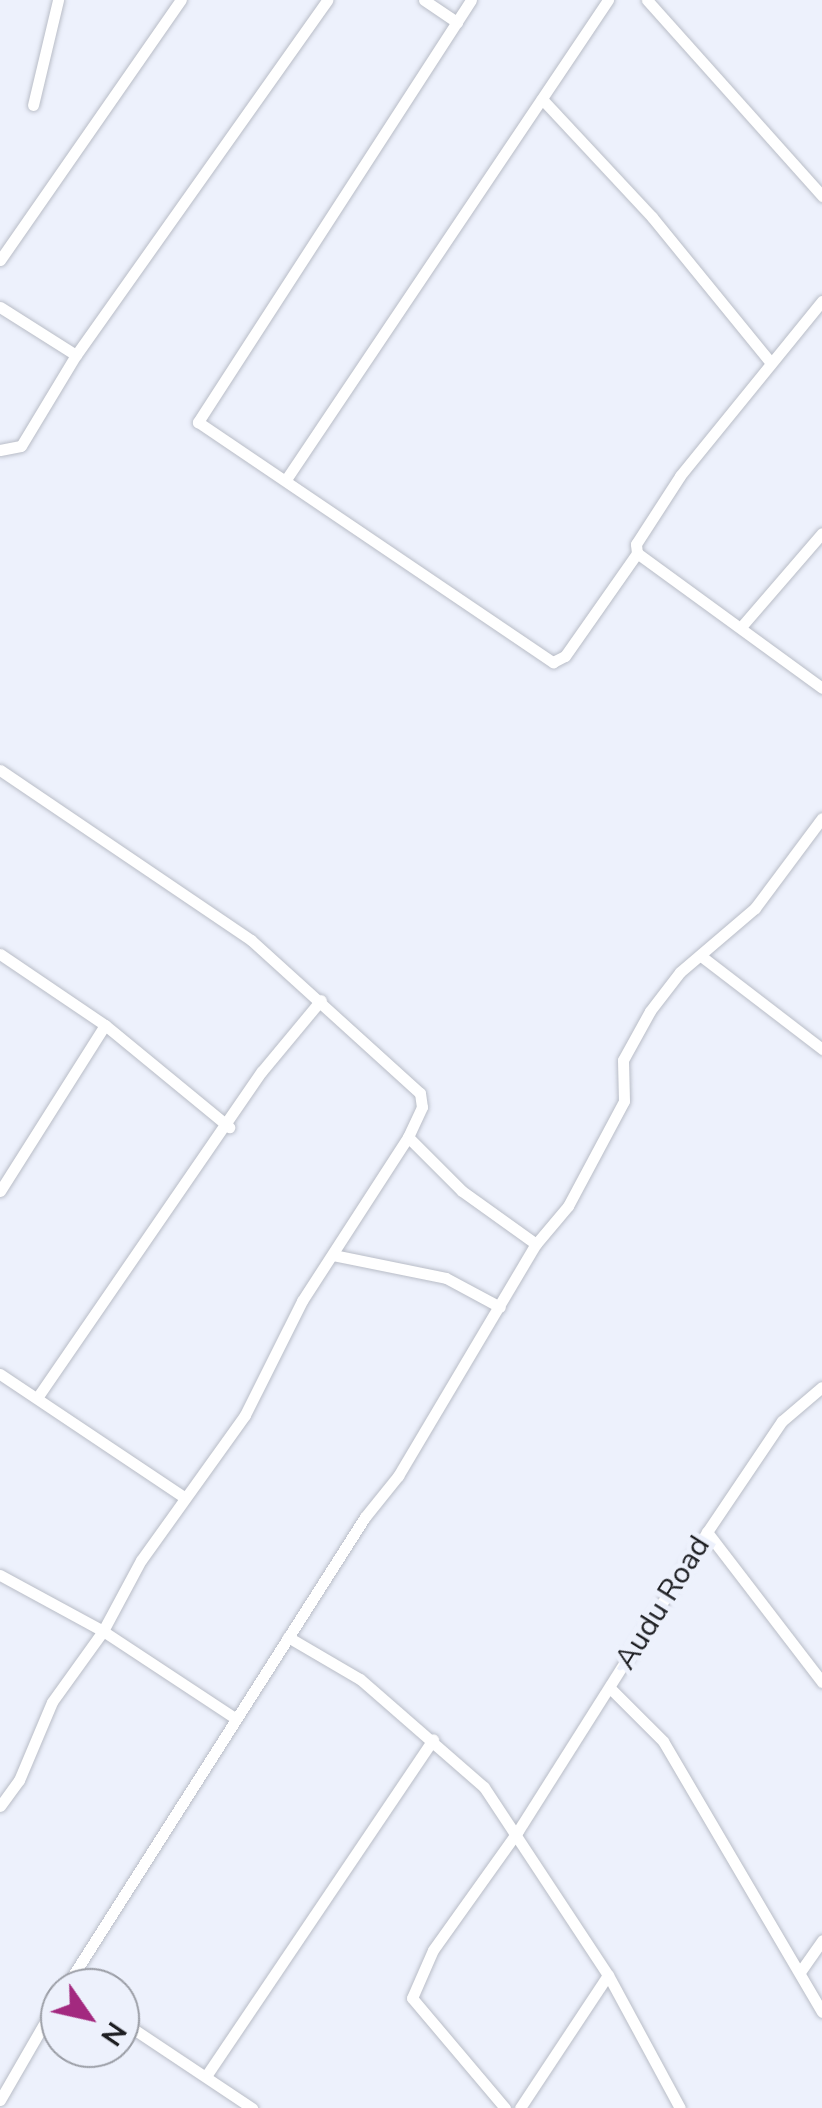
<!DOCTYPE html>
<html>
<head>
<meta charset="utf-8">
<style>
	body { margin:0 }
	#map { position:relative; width:822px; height:2108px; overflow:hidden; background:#edf1fc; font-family:"Nunito Sans",sans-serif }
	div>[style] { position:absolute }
	.roads { filter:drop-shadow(0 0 2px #b9bdc7) drop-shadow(0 0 2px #b9bdc7) }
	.minor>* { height:11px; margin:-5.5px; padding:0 5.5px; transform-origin:5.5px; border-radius:5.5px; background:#fff }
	span { translate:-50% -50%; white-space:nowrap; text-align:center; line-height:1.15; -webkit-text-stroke:10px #edf1fc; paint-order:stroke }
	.street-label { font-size:30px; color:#1e1f23 }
	.north { position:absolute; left:40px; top:1968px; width:100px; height:100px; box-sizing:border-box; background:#edf1fc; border:2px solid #9a9da5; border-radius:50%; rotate:124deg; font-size:28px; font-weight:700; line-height:40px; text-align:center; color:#1e1f23 }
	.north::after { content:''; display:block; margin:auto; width:35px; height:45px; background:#a3297f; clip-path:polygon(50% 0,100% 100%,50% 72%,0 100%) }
</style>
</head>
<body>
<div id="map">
	<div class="roads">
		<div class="minor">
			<i style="left:424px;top:0;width:40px;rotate:34deg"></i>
			<i style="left:471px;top:0;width:503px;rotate:122.9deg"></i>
			<i style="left:198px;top:422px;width:429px;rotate:34.1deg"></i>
			<i style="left:553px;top:662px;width:13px;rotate:-27deg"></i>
			<i style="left:565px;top:656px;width:126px;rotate:-55deg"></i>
			<i style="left:647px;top:0;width:263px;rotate:48.2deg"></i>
			<i style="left:542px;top:99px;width:161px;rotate:47deg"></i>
			<i style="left:652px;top:217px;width:188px;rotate:50.8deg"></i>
			<i style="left:33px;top:105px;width:108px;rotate:-76.6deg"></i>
			<i style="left:0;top:260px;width:317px;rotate:-55.2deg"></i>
			<i style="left:822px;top:301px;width:225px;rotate:129.1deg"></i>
			<i style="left:680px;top:476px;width:81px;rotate:122.9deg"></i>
			<i style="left:636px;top:544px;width:9px;rotate:84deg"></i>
			<i style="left:637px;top:553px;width:229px;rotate:36.1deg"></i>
			<i style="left:0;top:307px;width:90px;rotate:32.3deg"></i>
			<i style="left:0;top:450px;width:21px;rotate:-11deg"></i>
			<i style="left:21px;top:446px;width:106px;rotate:-58.9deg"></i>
			<i style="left:76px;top:355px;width:435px;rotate:-54.7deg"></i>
			<i style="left:287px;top:478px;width:576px;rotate:-56.12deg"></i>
			<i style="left:741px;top:627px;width:124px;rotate:-49.2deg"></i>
			<i style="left:0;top:770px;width:303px;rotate:34.1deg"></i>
			<i style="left:251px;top:940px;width:228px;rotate:42.2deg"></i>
			<i style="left:420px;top:1093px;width:14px;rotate:82deg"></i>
			<i style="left:422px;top:1107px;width:33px;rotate:115deg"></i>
			<i style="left:408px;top:1137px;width:195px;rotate:122.9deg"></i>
			<i style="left:302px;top:1301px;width:127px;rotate:116.6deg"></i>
			<i style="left:245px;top:1415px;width:178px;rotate:125.6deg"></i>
			<i style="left:141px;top:1560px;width:81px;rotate:118.2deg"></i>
			<i style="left:103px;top:1631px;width:158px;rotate:33.4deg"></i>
			<i style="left:0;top:954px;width:127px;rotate:34.1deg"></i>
			<i style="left:105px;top:1025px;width:161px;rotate:39.4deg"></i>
			<i style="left:701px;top:956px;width:153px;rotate:37.5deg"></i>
			<i style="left:408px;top:1137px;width:76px;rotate:45deg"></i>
			<i style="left:462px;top:1191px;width:91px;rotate:35.6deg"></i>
			<i style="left:0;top:1191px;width:196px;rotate:-57.7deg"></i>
			<i style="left:333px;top:1255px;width:115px;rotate:11.5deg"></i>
			<i style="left:446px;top:1278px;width:61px;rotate:28.2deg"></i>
			<i style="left:0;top:1374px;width:221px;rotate:33.8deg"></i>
			<i style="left:39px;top:1395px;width:393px;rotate:-55.5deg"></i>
			<i style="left:262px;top:1071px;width:92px;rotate:-50.3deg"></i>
			<i style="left:707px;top:1532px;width:189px;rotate:52.5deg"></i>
			<i style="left:0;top:1575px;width:117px;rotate:28.5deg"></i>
			<i style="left:103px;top:1631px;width:87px;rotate:125.7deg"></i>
			<i style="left:52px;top:1702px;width:85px;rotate:112.9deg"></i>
			<i style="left:19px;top:1780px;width:32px;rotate:126deg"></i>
			<i style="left:288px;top:1637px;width:83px;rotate:30.3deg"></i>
			<i style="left:360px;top:1679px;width:164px;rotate:41.1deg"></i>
			<i style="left:484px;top:1787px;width:225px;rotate:56.6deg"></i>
			<i style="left:608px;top:1975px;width:151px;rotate:61.6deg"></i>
			<i style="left:610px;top:1688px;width:75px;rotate:45deg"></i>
			<i style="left:663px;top:1741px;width:314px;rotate:59.6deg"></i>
			<i style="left:800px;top:1972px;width:39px;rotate:-55deg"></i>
			<i style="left:65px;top:1988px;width:558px;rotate:-57.51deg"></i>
			<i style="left:365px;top:1517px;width:53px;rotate:-51.2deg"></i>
			<i style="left:398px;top:1476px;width:270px;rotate:-59.3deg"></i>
			<i style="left:536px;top:1244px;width:50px;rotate:-49.9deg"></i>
			<i style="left:568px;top:1206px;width:119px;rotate:-61.9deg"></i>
			<i style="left:624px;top:1101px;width:41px;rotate:-91.4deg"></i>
			<i style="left:623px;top:1060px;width:56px;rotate:-61.1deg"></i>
			<i style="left:650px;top:1011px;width:49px;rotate:-52.4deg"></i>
			<i style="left:680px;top:972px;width:99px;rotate:-40.5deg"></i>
			<i style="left:755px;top:908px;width:112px;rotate:-53.3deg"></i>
			<i style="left:120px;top:2020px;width:159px;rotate:33.7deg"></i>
			<i style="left:206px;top:2076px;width:406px;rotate:-56deg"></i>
			<i style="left:0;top:2100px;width:120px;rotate:-60deg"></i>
			<i style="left:505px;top:2108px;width:144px;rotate:-130.2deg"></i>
			<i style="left:412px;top:1998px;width:52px;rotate:-66.4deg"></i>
			<i style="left:433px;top:1950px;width:146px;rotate:-54.5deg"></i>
			<i style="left:518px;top:1831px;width:354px;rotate:-57.7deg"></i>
			<i style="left:707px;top:1532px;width:134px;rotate:-56deg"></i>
			<i style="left:782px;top:1421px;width:52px;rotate:-40.4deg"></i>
			<i style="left:520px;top:2108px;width:159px;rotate:-56.5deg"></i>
		</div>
	</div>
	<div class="street-label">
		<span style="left:663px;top:1603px;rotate:-58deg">Audu Road</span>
	</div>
	<div class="north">N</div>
</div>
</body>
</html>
